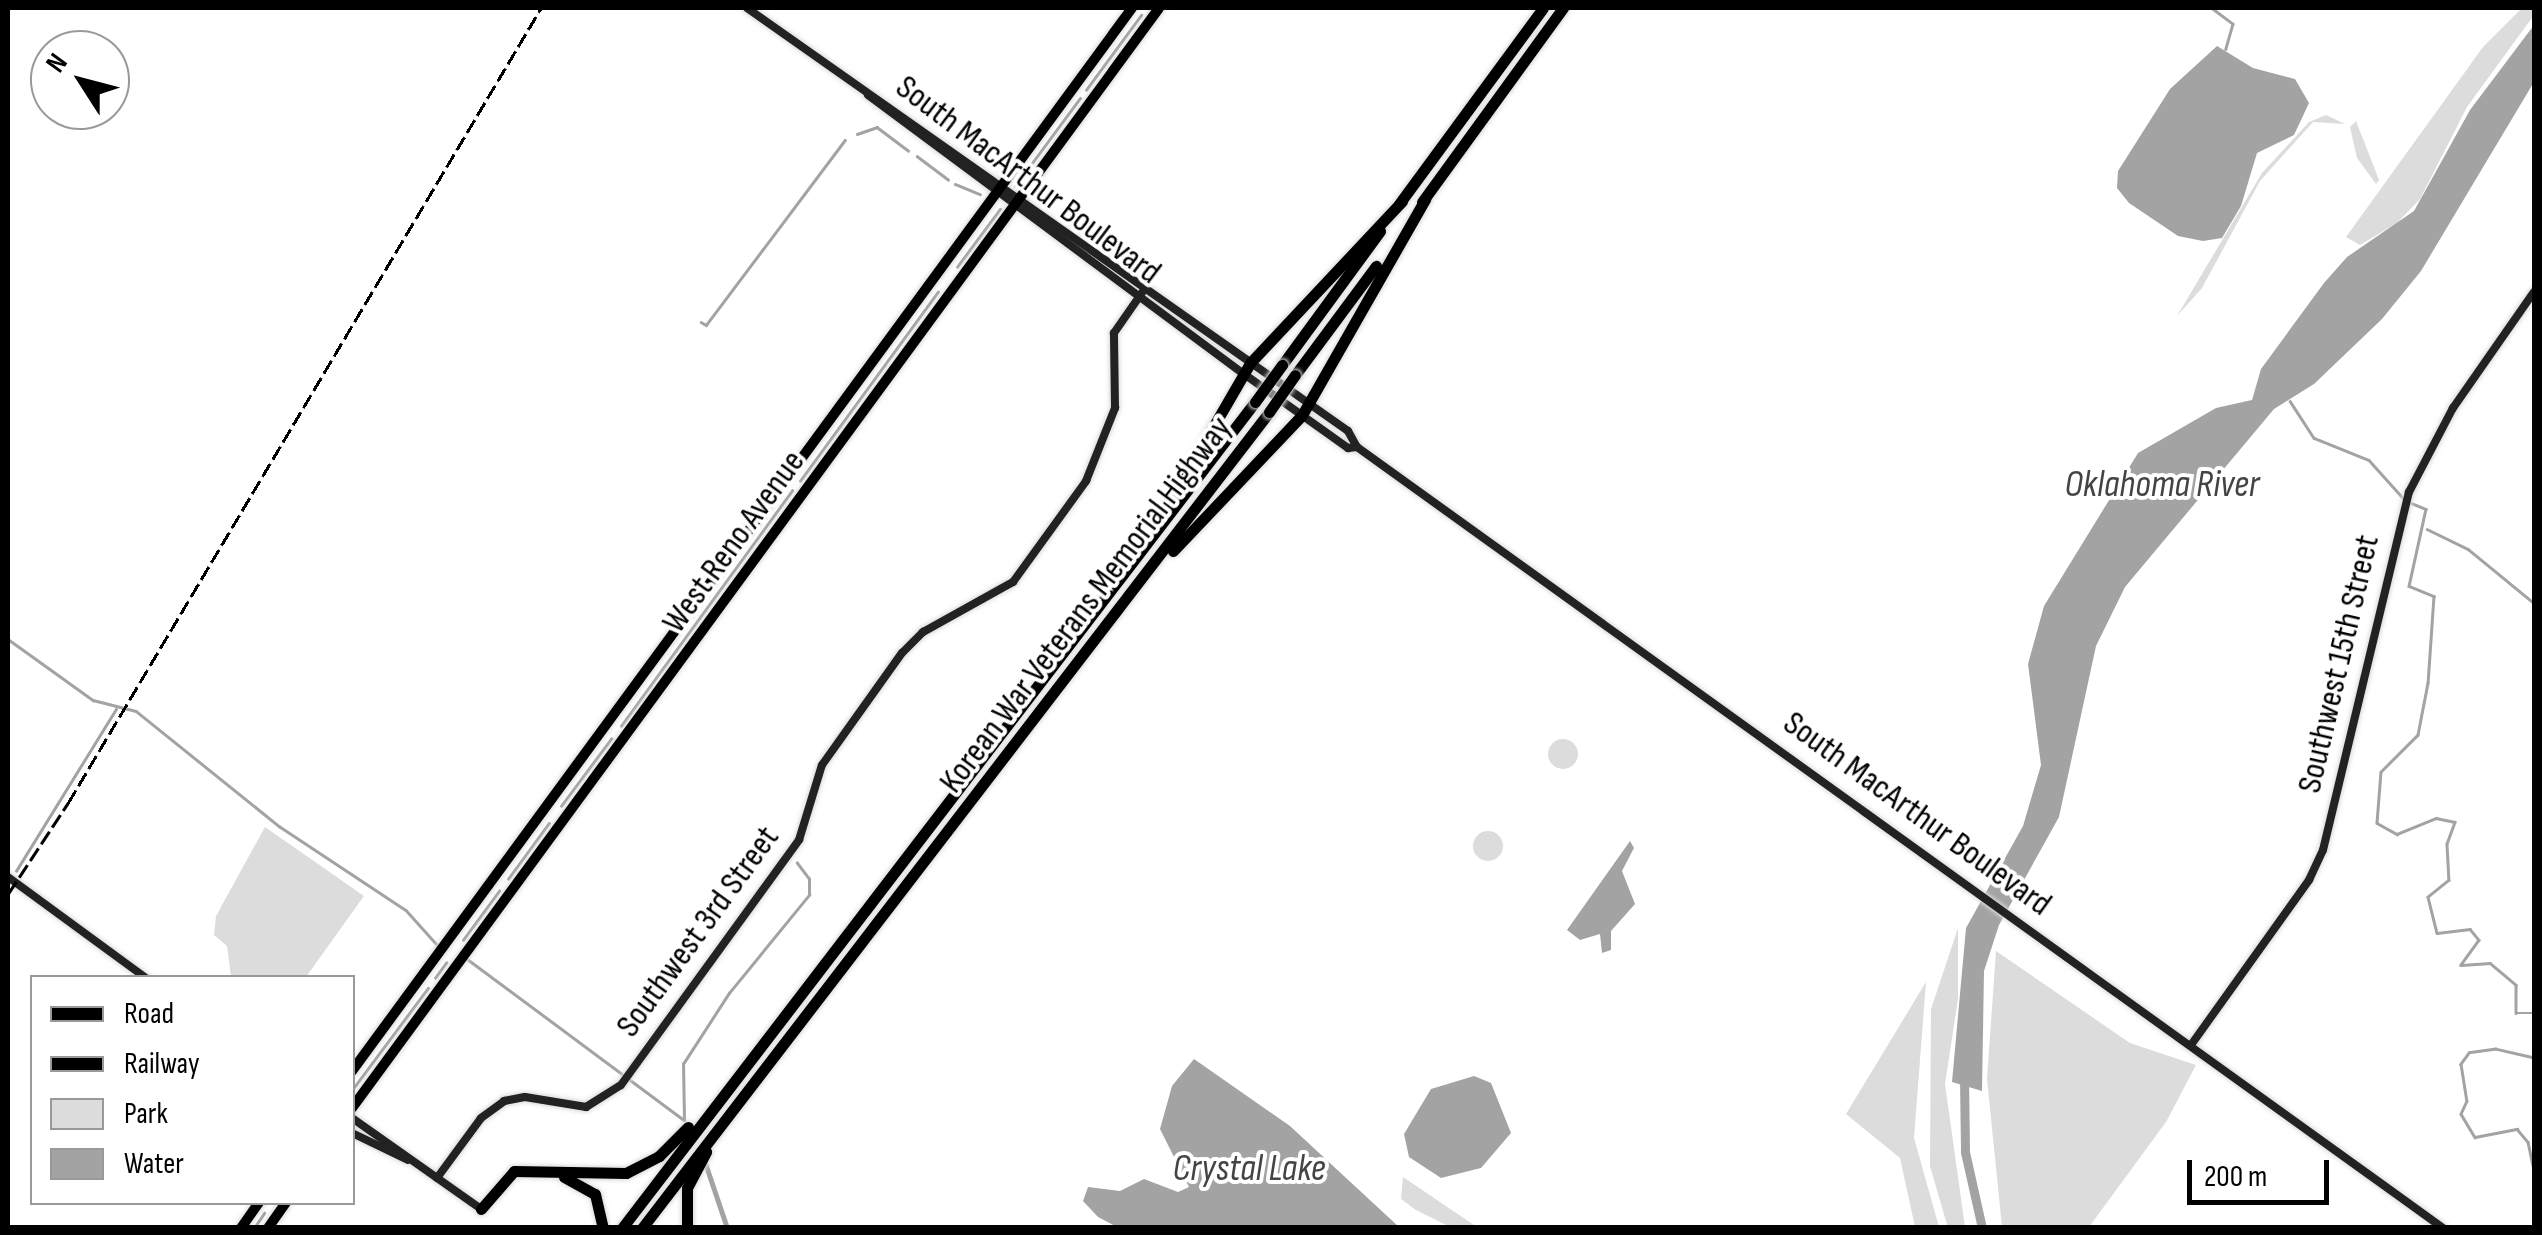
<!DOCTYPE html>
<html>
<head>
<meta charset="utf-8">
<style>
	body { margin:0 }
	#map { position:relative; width:2542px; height:1235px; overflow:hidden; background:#fff; font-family:"Sofia Sans Condensed",sans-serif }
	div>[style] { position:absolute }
	.green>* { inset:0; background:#dcdcdc }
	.round { border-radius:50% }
	.water>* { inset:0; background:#a3a3a3 }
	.stream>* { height:2.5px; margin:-1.25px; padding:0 1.25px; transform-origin:1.25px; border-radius:1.25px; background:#a3a3a3 }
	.canal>* { height:5px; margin:-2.5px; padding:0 2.5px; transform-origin:2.5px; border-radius:2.5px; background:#a3a3a3 }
	.river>* { height:9px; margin:-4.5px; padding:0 4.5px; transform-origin:4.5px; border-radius:4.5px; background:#a3a3a3 }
	.roads { filter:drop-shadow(0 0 2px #dbdbdb) drop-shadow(0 0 2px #dbdbdb) }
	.secondary>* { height:8px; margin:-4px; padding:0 4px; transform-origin:4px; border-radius:4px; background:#222 }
	.primary>* { height:10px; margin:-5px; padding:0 5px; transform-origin:5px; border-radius:5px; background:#000 }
	.highway>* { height:11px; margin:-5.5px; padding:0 5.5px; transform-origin:5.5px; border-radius:5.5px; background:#000 }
	.rail>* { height:2.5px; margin-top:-1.25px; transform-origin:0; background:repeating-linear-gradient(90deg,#000 0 15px,transparent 0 20px) }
	.bridges { filter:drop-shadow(0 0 2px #dbdbdb) drop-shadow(0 0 2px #dbdbdb) }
	.highway-bridge>* { height:11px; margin:-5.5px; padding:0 5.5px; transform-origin:5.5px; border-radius:5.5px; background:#000 }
	span { translate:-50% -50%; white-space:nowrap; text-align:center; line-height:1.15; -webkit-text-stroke:8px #fff; paint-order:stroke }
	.street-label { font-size:35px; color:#000 }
	.water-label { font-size:38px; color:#444; font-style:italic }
	.frame { position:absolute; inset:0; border:10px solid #000; pointer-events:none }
	.legend { position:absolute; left:30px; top:975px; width:325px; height:230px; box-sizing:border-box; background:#fff; border:2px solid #999; margin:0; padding:12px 18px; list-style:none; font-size:30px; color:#000 }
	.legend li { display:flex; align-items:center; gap:20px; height:50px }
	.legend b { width:50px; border:2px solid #999 }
	.north { position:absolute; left:30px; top:30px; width:100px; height:100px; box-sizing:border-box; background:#fff; border:2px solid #999; border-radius:50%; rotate:306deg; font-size:28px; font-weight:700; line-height:40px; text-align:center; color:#000 }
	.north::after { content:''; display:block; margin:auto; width:35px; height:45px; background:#000; clip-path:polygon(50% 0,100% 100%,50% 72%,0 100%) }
	.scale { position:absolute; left:2187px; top:1160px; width:142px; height:45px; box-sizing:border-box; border:5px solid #000; border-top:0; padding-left:12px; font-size:30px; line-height:35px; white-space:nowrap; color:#000; -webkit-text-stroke:8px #fff; paint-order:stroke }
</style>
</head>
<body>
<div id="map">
	<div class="green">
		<i style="clip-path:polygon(2522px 8px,2534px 8px,2534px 15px,2467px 107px,2420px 199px,2397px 223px,2360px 245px,2346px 237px,2483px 47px)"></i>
		<i style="clip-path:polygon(2326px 115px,2345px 124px,2313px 122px,2260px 181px,2202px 288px,2177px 316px,2262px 173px,2309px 122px)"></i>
		<i style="clip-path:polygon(2356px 121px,2379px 180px,2376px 184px,2357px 158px,2350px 127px)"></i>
		<i class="round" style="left:1548px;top:739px;width:30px;height:30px"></i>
		<i style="clip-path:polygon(265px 827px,364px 896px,306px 977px,231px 977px,227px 946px,214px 935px,216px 916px)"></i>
		<i class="round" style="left:1473px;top:831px;width:30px;height:30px"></i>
		<i style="clip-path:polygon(1958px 928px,1958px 999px,1945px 1084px,1965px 1227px,1948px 1228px,1930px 1166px,1931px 1009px)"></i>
		<i style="clip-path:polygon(1996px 951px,2130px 1043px,2196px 1065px,2166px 1122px,2089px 1227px,2002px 1227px,1987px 1079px)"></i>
		<i style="clip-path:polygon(1926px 982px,1914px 1138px,1939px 1227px,1915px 1227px,1900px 1158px,1846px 1114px)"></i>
		<i style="clip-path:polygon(1403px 1177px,1477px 1227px,1450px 1227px,1416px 1210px,1401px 1199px)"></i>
	</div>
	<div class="water">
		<i style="clip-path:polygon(2534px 25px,2534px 82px,2421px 271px,2382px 319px,2314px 384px,2274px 409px,2125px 587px,2096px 646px,2059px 817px,1999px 925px,1984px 971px,1982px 1091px,1952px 1082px,1966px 928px,2023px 826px,2041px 765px,2028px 664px,2044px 606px,2138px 453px,2216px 408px,2252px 400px,2261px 369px,2324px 283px,2347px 257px,2414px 211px,2470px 110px)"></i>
		<i style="clip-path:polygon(2217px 46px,2253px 68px,2295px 79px,2309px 103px,2294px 135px,2257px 153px,2241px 206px,2222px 238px,2203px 241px,2178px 236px,2129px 203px,2117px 188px,2118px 171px,2170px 89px)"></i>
		<i style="clip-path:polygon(1630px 841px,1634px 848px,1622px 871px,1635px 904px,1611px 931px,1611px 950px,1602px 953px,1600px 934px,1580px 940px,1567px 930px)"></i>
		<i style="clip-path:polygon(1194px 1059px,1290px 1126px,1399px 1227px,1119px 1228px,1098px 1217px,1083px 1201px,1088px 1187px,1120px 1191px,1144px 1179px,1178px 1192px,1189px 1187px,1160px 1129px,1172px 1086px)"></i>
		<i style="clip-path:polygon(1474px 1076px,1491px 1083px,1511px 1133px,1481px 1168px,1441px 1178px,1409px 1157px,1404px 1134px,1431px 1089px)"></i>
	</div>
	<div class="stream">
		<i style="left:2212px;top:8px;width:26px;rotate:37deg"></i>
		<i style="left:2233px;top:24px;width:26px;rotate:106deg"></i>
		<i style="left:1086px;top:90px;width:93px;rotate:-53.7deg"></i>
		<i style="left:857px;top:134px;width:21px;rotate:-19deg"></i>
		<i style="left:877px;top:127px;width:39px;rotate:37deg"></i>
		<i style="left:917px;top:156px;width:39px;rotate:37deg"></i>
		<i style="left:955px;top:184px;width:27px;rotate:22deg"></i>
		<i style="left:1015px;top:186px;width:109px;rotate:-53.5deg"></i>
		<i style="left:957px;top:267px;width:72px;rotate:-53.4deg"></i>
		<i style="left:701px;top:322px;width:6px;rotate:31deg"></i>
		<i style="left:706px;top:325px;width:231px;rotate:-53.1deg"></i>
		<i style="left:2290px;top:401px;width:44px;rotate:57deg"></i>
		<i style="left:2314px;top:438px;width:59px;rotate:21.8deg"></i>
		<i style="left:2369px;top:460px;width:52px;rotate:48.1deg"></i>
		<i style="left:800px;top:481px;width:234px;rotate:-53.9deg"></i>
		<i style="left:2411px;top:503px;width:16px;rotate:22deg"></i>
		<i style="left:2426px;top:509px;width:79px;rotate:102.4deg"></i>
		<i style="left:2409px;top:586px;width:27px;rotate:22deg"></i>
		<i style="left:2434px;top:596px;width:87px;rotate:93.9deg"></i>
		<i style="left:2428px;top:683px;width:53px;rotate:100.9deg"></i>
		<i style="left:2418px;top:735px;width:52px;rotate:135deg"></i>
		<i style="left:2381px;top:772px;width:51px;rotate:94.5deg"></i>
		<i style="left:2377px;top:823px;width:23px;rotate:29deg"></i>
		<i style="left:2397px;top:834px;width:42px;rotate:-22.3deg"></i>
		<i style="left:2436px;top:818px;width:19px;rotate:12deg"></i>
		<i style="left:2455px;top:822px;width:23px;rotate:110deg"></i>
		<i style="left:2447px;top:844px;width:36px;rotate:87deg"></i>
		<i style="left:2449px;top:880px;width:27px;rotate:141deg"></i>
		<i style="left:2428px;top:897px;width:37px;rotate:76deg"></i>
		<i style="left:2437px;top:933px;width:33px;rotate:-7deg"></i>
		<i style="left:2470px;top:929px;width:14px;rotate:51deg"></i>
		<i style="left:2479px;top:940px;width:31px;rotate:126deg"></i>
		<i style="left:2461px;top:965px;width:29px;rotate:-4deg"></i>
		<i style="left:2490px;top:963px;width:34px;rotate:40deg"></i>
		<i style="left:2516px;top:985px;width:28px;rotate:90deg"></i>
		<i style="left:2516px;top:1013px;width:18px"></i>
		<i style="left:2427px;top:529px;width:46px;rotate:26deg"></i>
		<i style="left:2468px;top:549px;width:85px;rotate:39.3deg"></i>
		<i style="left:8px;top:639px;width:105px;rotate:35.7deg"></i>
		<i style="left:93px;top:700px;width:44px;rotate:14.3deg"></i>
		<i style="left:136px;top:711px;width:184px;rotate:38.8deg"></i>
		<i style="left:279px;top:826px;width:152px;rotate:33.5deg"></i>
		<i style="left:406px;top:910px;width:51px;rotate:48.2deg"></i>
		<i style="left:621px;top:726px;width:291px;rotate:-54deg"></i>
		<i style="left:561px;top:806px;width:84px;rotate:-53.3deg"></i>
		<i style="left:16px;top:871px;width:190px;rotate:-58.3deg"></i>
		<i style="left:508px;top:879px;width:69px;rotate:-53.8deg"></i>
		<i style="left:463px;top:940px;width:61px;rotate:-53.7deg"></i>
		<i style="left:466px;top:958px;width:272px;rotate:36.6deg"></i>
		<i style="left:684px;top:1120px;width:56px;rotate:-91deg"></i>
		<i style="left:683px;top:1064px;width:85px;rotate:-57.1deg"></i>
		<i style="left:729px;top:993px;width:127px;rotate:-50.8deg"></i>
		<i style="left:809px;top:895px;width:16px;rotate:-90deg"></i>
		<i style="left:809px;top:879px;width:20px;rotate:-127deg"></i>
		<i style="left:435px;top:978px;width:19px;rotate:-54deg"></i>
		<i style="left:2534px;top:1058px;width:39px;rotate:-167deg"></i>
		<i style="left:2496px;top:1049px;width:27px;rotate:172deg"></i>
		<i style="left:2469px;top:1053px;width:14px;rotate:126deg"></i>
		<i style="left:2461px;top:1064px;width:37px;rotate:81deg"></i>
		<i style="left:2467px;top:1101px;width:14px;rotate:115deg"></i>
		<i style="left:2461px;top:1114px;width:27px;rotate:59deg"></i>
		<i style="left:2475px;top:1137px;width:43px;rotate:-10.8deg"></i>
		<i style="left:2517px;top:1129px;width:17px;rotate:50deg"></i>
		<i style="left:2528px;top:1142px;width:29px;rotate:78deg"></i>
		<i style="left:352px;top:1090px;width:127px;rotate:-53.3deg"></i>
		<i style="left:254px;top:1228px;width:18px;rotate:-56deg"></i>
	</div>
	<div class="canal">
		<i style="left:705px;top:1163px;width:69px;rotate:71.3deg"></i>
	</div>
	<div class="river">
		<i style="left:1964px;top:1078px;width:74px;rotate:89.2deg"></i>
		<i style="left:1965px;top:1152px;width:78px;rotate:77.4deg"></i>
	</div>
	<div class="roads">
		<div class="secondary">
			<i style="left:747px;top:8px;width:735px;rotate:35.14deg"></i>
			<i style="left:1348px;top:431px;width:18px;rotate:61deg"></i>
			<i style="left:868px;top:95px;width:468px;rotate:36.6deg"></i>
			<i style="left:1244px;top:374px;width:128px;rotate:35.4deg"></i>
			<i style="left:1348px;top:448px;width:9px;rotate:-6deg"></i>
			<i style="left:1357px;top:447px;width:1338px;rotate:35.72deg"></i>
			<i style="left:8px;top:877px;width:171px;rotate:36.2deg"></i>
			<i style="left:2191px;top:1045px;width:203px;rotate:-54.4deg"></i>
			<i style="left:2309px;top:880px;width:33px;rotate:-65deg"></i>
			<i style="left:2323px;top:850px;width:368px;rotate:-76.5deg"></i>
			<i style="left:2409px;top:492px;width:95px;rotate:-62.4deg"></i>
			<i style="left:2453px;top:408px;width:141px;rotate:-55.1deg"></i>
			<i style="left:352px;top:1118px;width:158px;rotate:35.2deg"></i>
			<i style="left:352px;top:1133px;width:62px;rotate:25.7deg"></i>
			<i style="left:437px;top:1178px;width:74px;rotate:-53.7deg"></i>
			<i style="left:481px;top:1118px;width:29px;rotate:-36deg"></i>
			<i style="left:504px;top:1101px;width:21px;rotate:-11deg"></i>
			<i style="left:525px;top:1097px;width:62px;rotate:9.3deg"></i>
			<i style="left:586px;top:1107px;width:41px;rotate:-32.2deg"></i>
			<i style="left:621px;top:1085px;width:303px;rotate:-54deg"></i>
			<i style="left:799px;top:840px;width:78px;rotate:-73deg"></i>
			<i style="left:822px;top:765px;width:138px;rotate:-54.5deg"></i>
			<i style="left:902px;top:653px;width:30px;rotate:-45deg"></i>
			<i style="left:923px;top:632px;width:103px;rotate:-29.1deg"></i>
			<i style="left:1013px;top:582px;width:125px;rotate:-54.1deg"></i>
			<i style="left:1086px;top:481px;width:79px;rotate:-68.3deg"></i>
			<i style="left:1115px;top:408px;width:75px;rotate:-90.8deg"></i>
			<i style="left:1114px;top:333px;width:56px;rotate:-55.2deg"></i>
		</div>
		<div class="primary">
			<i style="left:352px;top:1071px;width:1318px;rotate:-53.73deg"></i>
			<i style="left:352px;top:1108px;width:1364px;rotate:-53.73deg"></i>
			<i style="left:241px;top:1228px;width:32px;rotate:-55deg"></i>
			<i style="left:268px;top:1228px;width:32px;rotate:-55deg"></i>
		</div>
		<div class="highway">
			<i style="left:1422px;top:202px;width:240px;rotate:-54deg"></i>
			<i style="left:1399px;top:204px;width:243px;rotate:-53.7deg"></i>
			<i style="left:1282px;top:365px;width:166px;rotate:-53.8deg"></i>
			<i style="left:1295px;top:375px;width:136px;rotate:-53.4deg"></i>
			<i style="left:1158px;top:522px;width:184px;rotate:-59.9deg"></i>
			<i style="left:1250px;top:363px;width:222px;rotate:-46.8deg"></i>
			<i style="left:1173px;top:551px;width:187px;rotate:-46.5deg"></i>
			<i style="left:1302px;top:415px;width:249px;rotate:-60.3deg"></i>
			<i style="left:564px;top:1177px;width:35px;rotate:29deg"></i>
			<i style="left:595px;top:1194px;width:35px;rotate:77deg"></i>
			<i style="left:481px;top:1209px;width:50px;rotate:-49deg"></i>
			<i style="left:514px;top:1171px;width:112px;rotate:1deg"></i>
			<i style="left:626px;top:1173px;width:37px;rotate:-27deg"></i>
			<i style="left:659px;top:1156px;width:41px;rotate:-45deg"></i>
			<i style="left:622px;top:1228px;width:1041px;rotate:-52.54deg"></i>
			<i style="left:642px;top:1228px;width:1029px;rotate:-52.46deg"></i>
			<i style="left:687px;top:1228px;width:40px;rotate:-90deg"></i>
			<i style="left:687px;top:1188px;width:41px;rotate:-62.2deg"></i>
		</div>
	</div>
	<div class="rail">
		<i style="left:8px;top:894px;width:109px;rotate:-56.6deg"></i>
		<i style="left:68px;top:803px;width:925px;rotate:-59.25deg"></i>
	</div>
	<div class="bridges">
		<div class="highway-bridge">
			<i style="left:1255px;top:402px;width:46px;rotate:-53.9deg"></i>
			<i style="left:1269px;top:412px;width:45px;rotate:-54.9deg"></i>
		</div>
	</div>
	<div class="street-label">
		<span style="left:1028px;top:180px;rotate:37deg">South MacArthur Boulevard</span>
		<span style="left:734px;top:542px;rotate:-54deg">West Reno Avenue</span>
		<span style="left:1086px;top:605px;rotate:-53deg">Korean War Veterans Memorial Highway</span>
		<span style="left:2339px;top:664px;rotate:-77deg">Southwest 15th Street</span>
		<span style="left:1917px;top:814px;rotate:36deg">South MacArthur Boulevard</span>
		<span style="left:698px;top:932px;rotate:-54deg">Southwest 3rd Street</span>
	</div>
	<div class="water-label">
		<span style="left:2162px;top:485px">Oklahoma River</span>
		<span style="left:1249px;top:1169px">Crystal Lake</span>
	</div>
	<div class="frame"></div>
	<ul class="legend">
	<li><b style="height:12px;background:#000"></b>Road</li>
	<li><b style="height:12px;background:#000"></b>Railway</li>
	<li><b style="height:28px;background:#dcdcdc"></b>Park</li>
	<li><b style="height:28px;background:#a3a3a3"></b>Water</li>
	</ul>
	<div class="north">N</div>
	<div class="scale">200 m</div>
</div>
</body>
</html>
